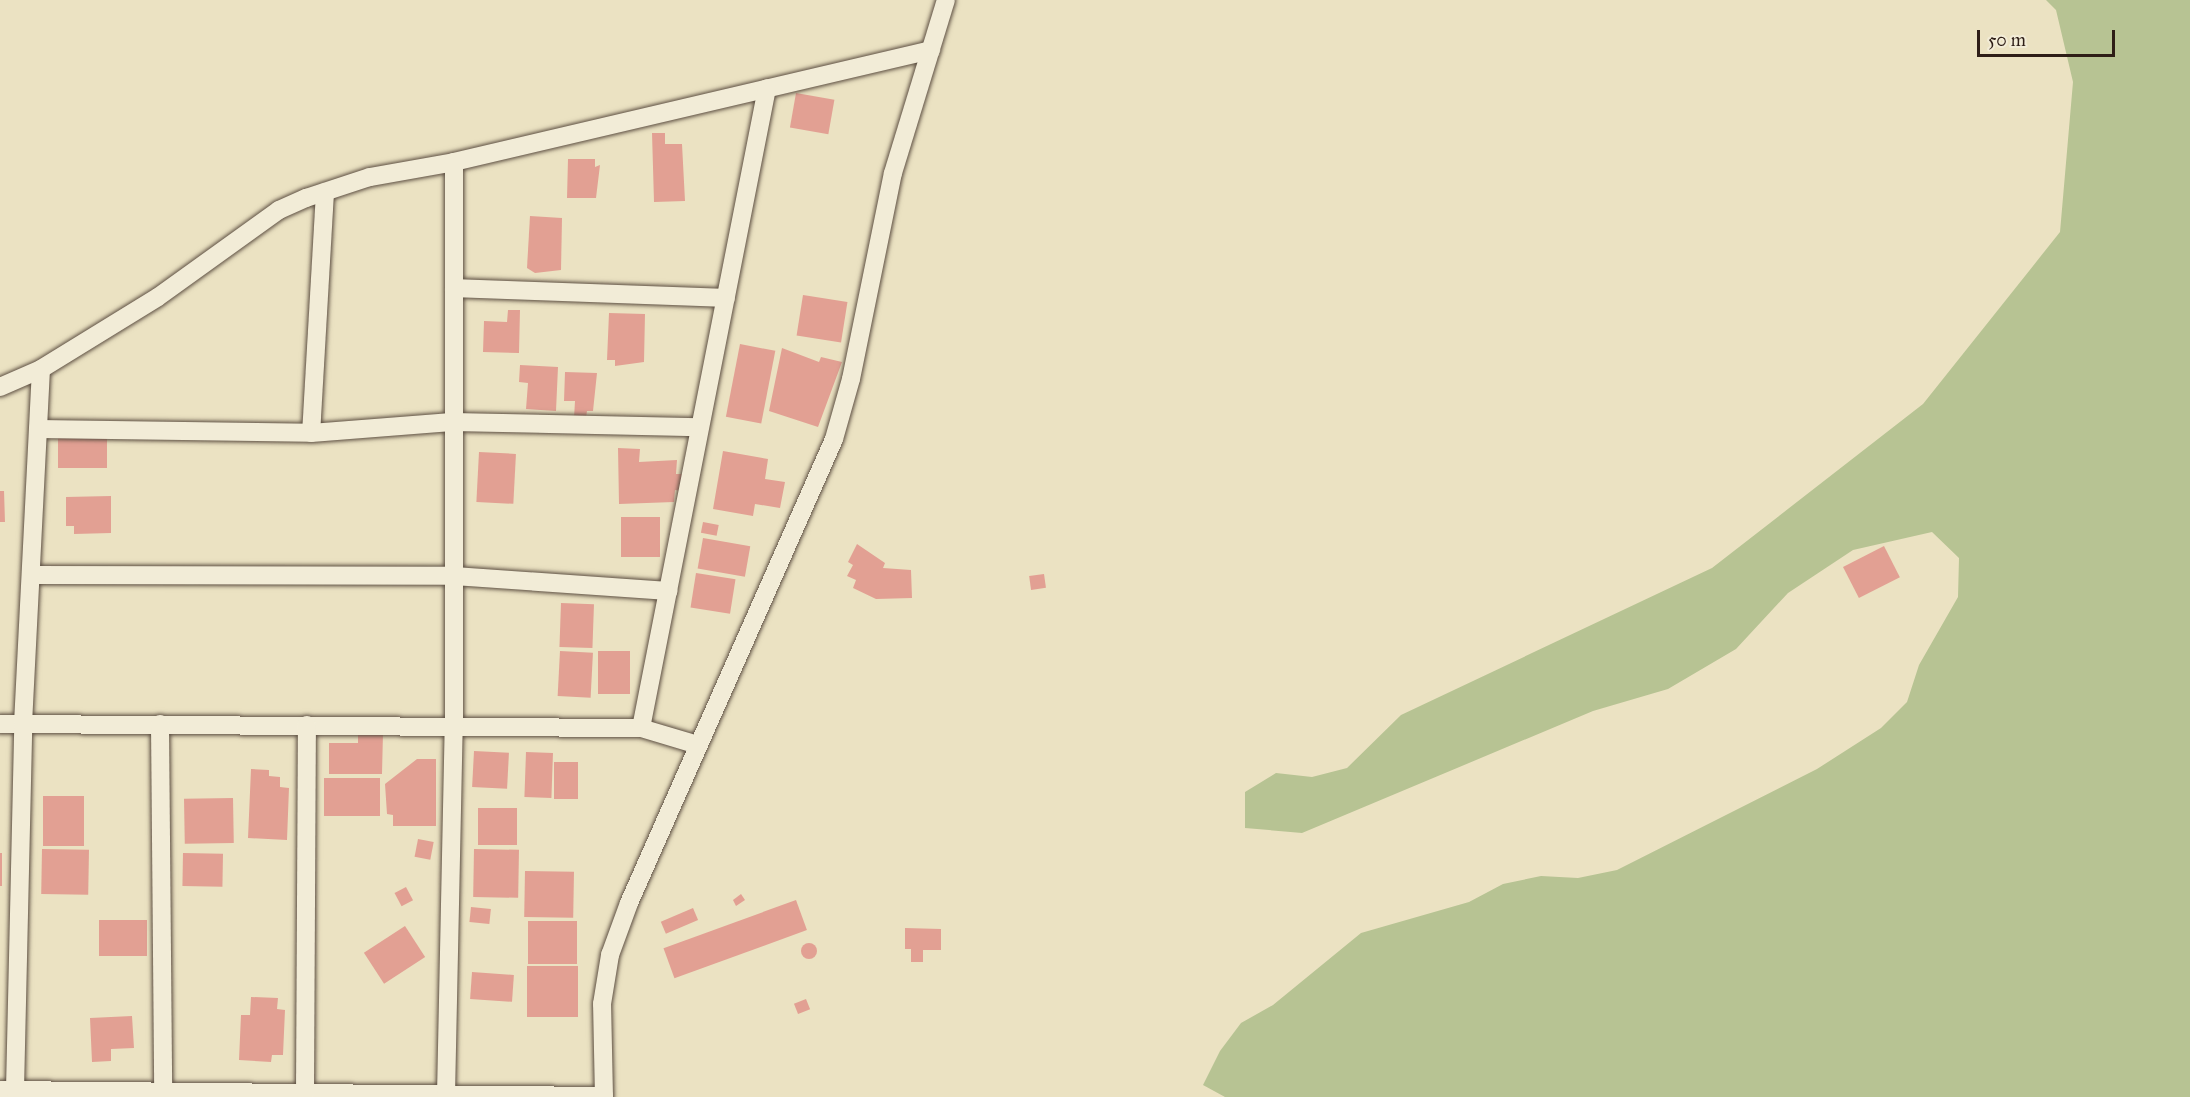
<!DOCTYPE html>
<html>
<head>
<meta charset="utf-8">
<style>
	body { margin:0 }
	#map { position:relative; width:2190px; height:1097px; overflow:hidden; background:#ebe2c2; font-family:"IM FELL Great Primer",serif }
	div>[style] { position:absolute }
	.green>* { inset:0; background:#b7c393 }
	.building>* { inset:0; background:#e2a093; transform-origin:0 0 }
	.round { border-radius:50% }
	.roads { filter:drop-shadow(0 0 2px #5d4f42) drop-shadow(0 0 2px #5d4f42) }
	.minor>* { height:18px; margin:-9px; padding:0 9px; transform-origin:9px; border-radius:9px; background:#f2ecd7 }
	span { translate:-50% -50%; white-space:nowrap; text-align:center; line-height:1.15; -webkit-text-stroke:4.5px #f2ecd7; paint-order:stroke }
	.scale { position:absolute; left:1977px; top:30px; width:138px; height:27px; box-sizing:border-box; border:3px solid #2e1e17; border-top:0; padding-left:8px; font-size:18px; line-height:21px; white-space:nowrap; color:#2e1e17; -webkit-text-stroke:4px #f2ecd7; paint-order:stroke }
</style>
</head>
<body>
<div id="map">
	<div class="green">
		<i style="clip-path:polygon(2046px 0,2190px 0,2190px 1097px,1225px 1097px,1203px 1085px,1220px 1051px,1241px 1023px,1273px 1005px,1361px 933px,1469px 902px,1503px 884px,1541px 876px,1578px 878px,1617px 870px,1817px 769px,1881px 728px,1907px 702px,1919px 665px,1958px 597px,1959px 558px,1932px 532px,1853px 550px,1788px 593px,1736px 649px,1668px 689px,1593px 711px,1302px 833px,1245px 828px,1245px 792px,1276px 773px,1312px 777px,1347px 768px,1401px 715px,1712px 568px,1923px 404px,2060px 232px,2073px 82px,2056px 10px)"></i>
	</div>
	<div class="building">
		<i style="left:796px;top:93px;width:39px;height:35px;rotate:10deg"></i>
		<i style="clip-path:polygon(652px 133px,665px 133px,665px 144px,682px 144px,685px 201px,654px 202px)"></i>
		<i style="clip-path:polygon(568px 159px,595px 159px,595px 167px,600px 165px,596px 198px,567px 198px)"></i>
		<i style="clip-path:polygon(530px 216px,562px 218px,561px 270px,535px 273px,527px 268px)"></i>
		<i style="left:803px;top:295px;width:45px;height:41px;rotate:9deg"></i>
		<i style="clip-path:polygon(508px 310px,520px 310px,519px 353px,483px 352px,484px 321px,507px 322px)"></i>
		<i style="clip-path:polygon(609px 313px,645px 314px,644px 362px,615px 366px,615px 360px,607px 360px)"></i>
		<i style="left:740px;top:344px;width:36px;height:74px;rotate:11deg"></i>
		<i style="clip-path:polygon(782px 348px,819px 362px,821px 357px,842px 362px,818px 427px,769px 411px)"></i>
		<i style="clip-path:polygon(520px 365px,558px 367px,556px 411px,526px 409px,528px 383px,519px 382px)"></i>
		<i style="clip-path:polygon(565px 372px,597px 373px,593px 411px,587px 411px,586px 418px,574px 418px,575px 401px,564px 401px)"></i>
		<i style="left:58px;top:436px;width:49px;height:32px"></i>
		<i style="clip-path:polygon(618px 448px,640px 449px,639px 462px,677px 460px,676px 474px,683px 474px,682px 491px,675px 490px,674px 502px,619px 504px)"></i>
		<i style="clip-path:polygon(723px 451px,768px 459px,765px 479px,785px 482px,780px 508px,755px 504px,753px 516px,713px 509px)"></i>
		<i style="left:479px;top:452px;width:37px;height:50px;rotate:3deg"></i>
		<i style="clip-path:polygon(0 491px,4px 491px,5px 522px,0 522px)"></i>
		<i style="clip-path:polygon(111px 496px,111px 533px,74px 534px,74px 526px,66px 526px,66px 497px)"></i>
		<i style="left:621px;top:517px;width:39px;height:40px"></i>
		<i style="left:703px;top:522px;width:16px;height:11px;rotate:11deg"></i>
		<i style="left:703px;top:538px;width:48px;height:31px;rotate:10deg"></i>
		<i style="clip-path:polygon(857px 544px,885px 563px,883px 568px,911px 570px,912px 598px,876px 599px,853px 588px,856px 580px,847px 576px,853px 565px,848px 562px)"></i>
		<i style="left:1884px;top:546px;width:35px;height:46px;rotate:63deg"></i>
		<i style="left:696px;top:573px;width:40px;height:35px;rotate:9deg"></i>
		<i style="left:1044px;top:574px;width:14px;height:15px;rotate:82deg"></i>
		<i style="left:561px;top:603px;width:33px;height:44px;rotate:2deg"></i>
		<i style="left:560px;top:651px;width:33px;height:45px;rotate:3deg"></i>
		<i style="left:598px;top:651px;width:32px;height:43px"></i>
		<i style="clip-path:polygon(358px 733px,383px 733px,382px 774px,329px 774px,329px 743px,358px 743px)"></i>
		<i style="left:474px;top:751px;width:35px;height:36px;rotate:3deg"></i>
		<i style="left:526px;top:752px;width:27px;height:45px;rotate:2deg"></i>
		<i style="clip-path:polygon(417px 759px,436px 759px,436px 826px,393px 826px,393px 815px,387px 814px,385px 784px)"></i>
		<i style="left:554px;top:762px;width:24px;height:37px"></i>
		<i style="clip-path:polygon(251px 769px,269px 770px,269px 776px,280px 777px,280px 787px,289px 788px,287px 840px,248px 838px)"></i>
		<i style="left:324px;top:778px;width:56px;height:38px"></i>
		<i style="left:43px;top:796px;width:41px;height:50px"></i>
		<i style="left:233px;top:798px;width:45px;height:49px;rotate:89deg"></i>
		<i style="left:478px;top:808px;width:39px;height:37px"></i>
		<i style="left:418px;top:839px;width:16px;height:18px;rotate:11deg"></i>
		<i style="left:42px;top:849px;width:47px;height:45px;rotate:1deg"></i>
		<i style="left:474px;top:849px;width:45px;height:48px;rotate:1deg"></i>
		<i style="left:0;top:853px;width:2px;height:33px"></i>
		<i style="left:183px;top:853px;width:40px;height:33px;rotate:1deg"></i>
		<i style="left:525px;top:871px;width:49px;height:46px;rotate:1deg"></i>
		<i style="left:406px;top:887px;width:15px;height:13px;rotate:62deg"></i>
		<i style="clip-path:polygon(741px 894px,745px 900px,736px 906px,733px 900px)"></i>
		<i style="left:796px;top:900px;width:32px;height:141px;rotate:70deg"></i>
		<i style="left:471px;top:907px;width:20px;height:15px;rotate:6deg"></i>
		<i style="left:693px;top:908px;width:13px;height:35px;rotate:67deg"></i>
		<i style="left:147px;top:920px;width:36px;height:48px;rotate:90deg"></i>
		<i style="left:528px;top:921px;width:49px;height:43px"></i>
		<i style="left:405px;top:926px;width:37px;height:49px;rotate:57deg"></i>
		<i style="clip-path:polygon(905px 928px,941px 929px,941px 950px,923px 950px,923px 962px,911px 962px,911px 949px,905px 949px)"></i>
		<i class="round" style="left:801px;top:943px;width:16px;height:16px"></i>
		<i style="left:527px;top:966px;width:51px;height:51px"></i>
		<i style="left:472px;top:972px;width:42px;height:27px;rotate:4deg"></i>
		<i style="clip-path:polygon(251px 997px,278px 998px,277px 1009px,285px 1010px,283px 1055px,272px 1055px,271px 1062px,239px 1060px,241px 1015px,250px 1015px)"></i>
		<i style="left:806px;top:999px;width:11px;height:13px;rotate:68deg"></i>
		<i style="clip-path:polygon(132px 1016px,134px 1048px,111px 1049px,111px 1061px,92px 1062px,90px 1018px)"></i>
	</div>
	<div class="roads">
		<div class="minor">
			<i style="left:325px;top:192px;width:241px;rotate:93.3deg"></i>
			<i style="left:311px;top:433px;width:141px;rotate:-4.5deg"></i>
			<i style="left:452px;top:422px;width:247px;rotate:1.2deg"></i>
			<i style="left:454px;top:288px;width:272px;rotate:2.1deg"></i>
			<i style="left:0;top:387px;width:45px;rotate:-23.7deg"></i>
			<i style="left:41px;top:369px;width:137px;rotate:-31.6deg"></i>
			<i style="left:158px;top:297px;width:149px;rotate:-35.7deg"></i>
			<i style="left:279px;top:210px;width:30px;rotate:-24deg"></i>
			<i style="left:306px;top:198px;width:67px;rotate:-18.2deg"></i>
			<i style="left:370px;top:177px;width:85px;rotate:-10.1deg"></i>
			<i style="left:454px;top:162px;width:490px;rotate:-13.2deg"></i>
			<i style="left:38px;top:429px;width:273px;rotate:0.8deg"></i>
			<i style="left:31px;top:575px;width:423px;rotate:0.1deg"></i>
			<i style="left:454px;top:576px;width:215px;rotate:4deg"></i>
			<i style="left:0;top:724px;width:641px;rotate:0.36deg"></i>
			<i style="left:641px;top:728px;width:59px;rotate:16.6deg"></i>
			<i style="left:160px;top:724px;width:368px;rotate:89.5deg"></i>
			<i style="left:641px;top:728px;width:652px;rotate:-78.86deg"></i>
			<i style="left:0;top:1090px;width:604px;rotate:0.57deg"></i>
			<i style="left:15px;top:1090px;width:366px;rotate:-88.7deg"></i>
			<i style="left:23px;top:724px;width:355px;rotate:-87.1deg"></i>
			<i style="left:305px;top:1093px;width:368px;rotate:-89.7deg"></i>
			<i style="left:446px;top:1095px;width:370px;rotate:-88.8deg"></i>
			<i style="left:454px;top:725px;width:563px;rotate:-90deg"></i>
			<i style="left:604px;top:1097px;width:93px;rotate:-91.2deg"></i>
			<i style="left:602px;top:1004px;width:50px;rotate:-80.7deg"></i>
			<i style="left:610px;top:955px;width:55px;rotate:-69.9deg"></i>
			<i style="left:629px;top:903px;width:507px;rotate:-66.16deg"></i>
			<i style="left:834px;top:439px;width:62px;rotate:-74.2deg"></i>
			<i style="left:851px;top:379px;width:210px;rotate:-78.5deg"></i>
			<i style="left:893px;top:173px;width:181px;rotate:-73deg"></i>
		</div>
	</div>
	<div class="scale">50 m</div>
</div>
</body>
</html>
